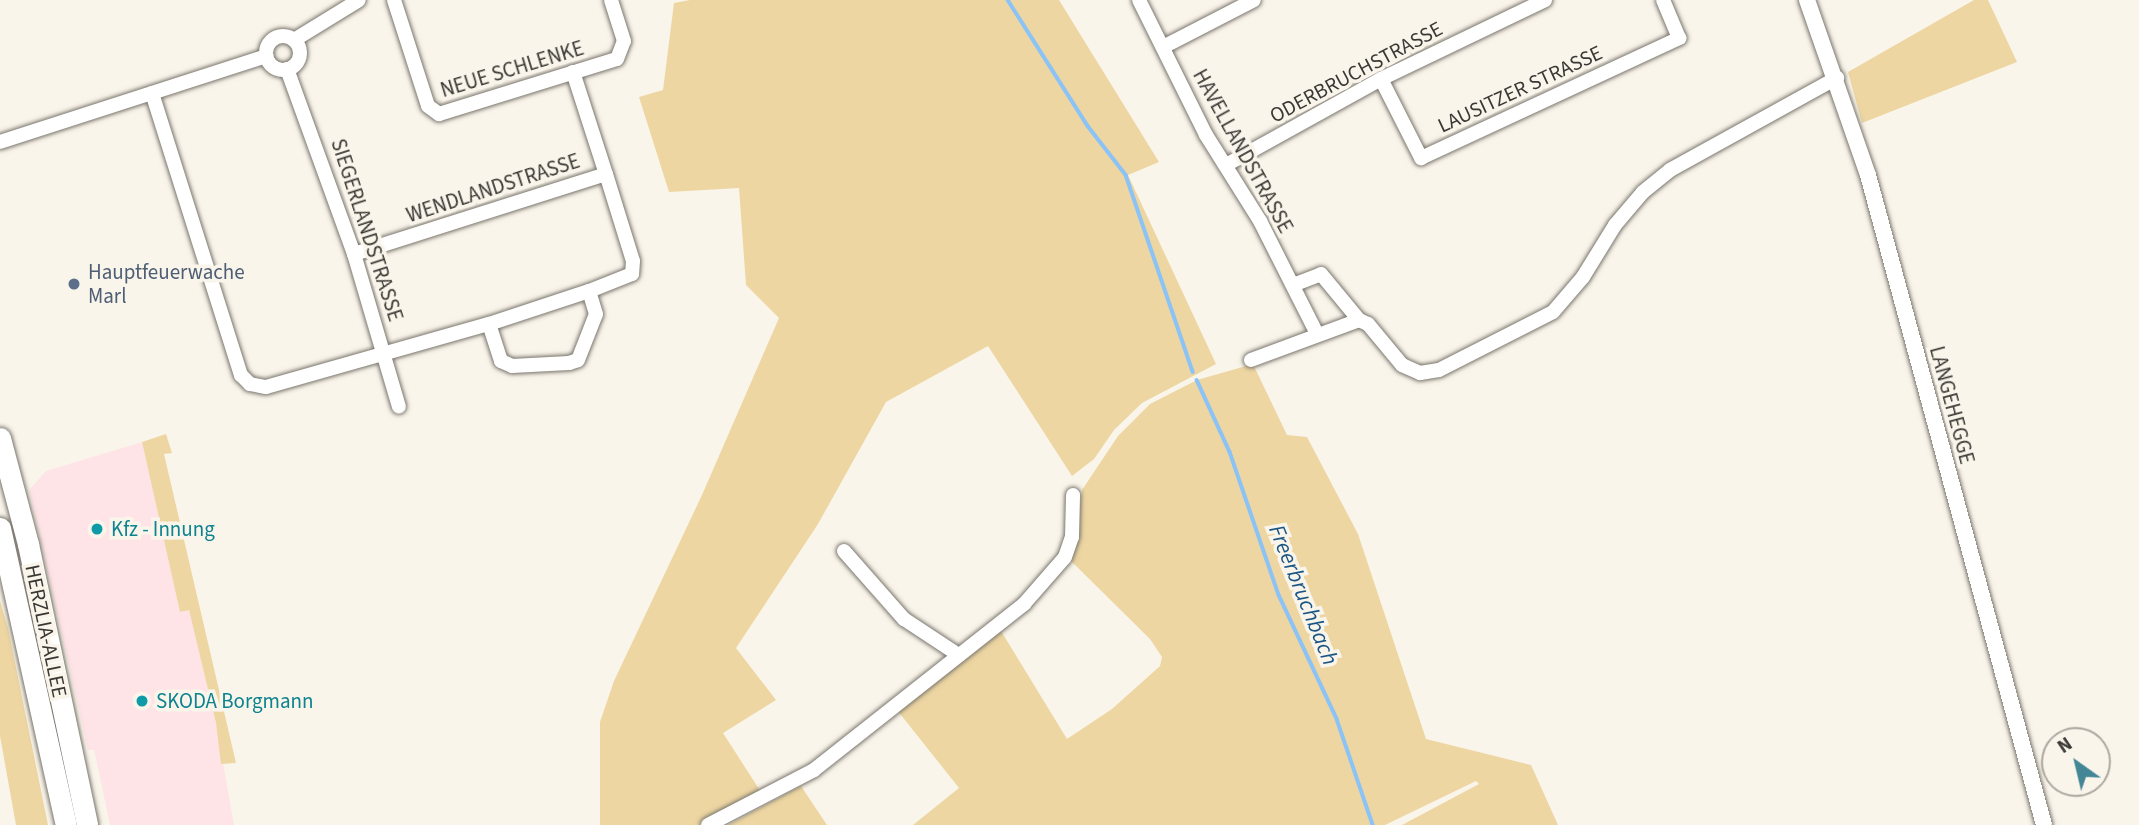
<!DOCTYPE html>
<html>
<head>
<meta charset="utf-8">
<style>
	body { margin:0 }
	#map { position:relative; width:2139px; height:825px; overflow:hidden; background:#faf5eb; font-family:"Source Sans 3",sans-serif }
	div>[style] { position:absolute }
	.commercial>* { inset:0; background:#ffe4e7 }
	.green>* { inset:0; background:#edd6a2 }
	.stream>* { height:3.5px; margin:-1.75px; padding:0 1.75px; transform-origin:1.75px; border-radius:1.75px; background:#8bc3f6 }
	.roads { filter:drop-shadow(0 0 2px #7a766d) drop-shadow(0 0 2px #7a766d) }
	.minor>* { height:14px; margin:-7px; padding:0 7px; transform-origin:7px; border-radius:7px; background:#fff }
	.minor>.ring { margin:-7px; padding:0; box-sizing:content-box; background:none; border:14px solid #fff; border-radius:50% }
	.tertiary>* { height:16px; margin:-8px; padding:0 8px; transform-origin:8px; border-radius:8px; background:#fff }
	.primary>* { height:21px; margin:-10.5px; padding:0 10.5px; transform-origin:10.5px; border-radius:10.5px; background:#fff }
	.dots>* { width:19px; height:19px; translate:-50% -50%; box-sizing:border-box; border:4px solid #faf5eb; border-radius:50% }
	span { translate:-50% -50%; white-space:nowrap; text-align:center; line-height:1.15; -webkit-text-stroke:7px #faf5eb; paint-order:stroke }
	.street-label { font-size:21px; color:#3a3834 }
	.service-label { font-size:21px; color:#4e5e75 }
	.left { translate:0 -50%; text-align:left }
	.culture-label { font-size:21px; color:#0d838f }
	.water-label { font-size:23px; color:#1a5685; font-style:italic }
	.north { position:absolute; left:2041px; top:727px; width:70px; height:70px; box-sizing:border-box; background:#faf5eb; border:2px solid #ada9a2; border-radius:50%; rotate:326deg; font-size:19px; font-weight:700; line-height:28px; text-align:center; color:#3a3834 }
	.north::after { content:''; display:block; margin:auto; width:24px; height:32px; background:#438696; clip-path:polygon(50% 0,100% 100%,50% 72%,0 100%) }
</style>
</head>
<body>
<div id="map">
	<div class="commercial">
		<i style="clip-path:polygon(142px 442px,180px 611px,189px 609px,216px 723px,234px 825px,110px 825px,94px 750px,88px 750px,29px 490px,46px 471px)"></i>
	</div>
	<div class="green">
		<i style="clip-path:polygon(690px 0,1059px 0,1159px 162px,1128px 175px,1216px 364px,1142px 403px,1114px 430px,1094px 459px,1072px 476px,988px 346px,886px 402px,818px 524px,736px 648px,776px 700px,723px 733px,761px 792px,699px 825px,600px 825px,600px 722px,614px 681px,702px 495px,779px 318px,746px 285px,739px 188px,669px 192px,639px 97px,663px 90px,674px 3px)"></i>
		<i style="clip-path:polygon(1974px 0,1988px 0,2017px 62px,1862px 123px,1848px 72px)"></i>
		<i style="clip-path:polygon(1253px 364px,1287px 435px,1307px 437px,1358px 534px,1426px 739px,1531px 765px,1558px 825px,1402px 825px,1479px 784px,1476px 781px,1385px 825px,913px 825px,959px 788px,897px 710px,1001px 631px,1067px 739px,1112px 709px,1160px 666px,1162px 657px,1150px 639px,1069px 559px,1076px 542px,1082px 490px,1118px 436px,1150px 404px,1197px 380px)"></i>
		<i style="clip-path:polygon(166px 434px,172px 453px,164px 454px,236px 763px,221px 764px,216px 723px,189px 610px,180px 612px,142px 442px)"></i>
		<i style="clip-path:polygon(0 601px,8px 628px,48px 825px,16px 825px,0 736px)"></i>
		<i style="clip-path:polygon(801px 786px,827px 825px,728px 825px)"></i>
	</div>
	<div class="stream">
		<i style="left:1008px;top:0;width:149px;rotate:57.6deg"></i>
		<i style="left:1088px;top:126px;width:62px;rotate:52.2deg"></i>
		<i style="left:1126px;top:175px;width:208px;rotate:71.2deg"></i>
		<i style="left:1197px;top:380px;width:79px;rotate:65.4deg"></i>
		<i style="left:1230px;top:452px;width:151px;rotate:71.1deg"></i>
		<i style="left:1279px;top:595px;width:137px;rotate:64.9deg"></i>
		<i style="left:1337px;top:719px;width:112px;rotate:71.2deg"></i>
	</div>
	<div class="roads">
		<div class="minor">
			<i style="left:394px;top:0;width:111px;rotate:72.2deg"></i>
			<i style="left:428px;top:106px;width:14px;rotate:36deg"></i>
			<i style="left:439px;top:114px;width:186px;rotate:-17.2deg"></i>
			<i style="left:617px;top:59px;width:19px;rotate:-69deg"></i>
			<i style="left:624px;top:41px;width:43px;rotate:-107.6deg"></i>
			<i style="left:1139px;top:0;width:151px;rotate:63.6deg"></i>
			<i style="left:1206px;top:135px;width:102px;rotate:57.9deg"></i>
			<i style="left:1260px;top:221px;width:127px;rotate:63.2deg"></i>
			<i class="ring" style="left:266px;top:36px;width:20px;height:20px"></i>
			<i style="left:294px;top:40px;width:76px;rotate:-31.6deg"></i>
			<i style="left:1163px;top:47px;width:102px;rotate:-27.3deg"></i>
			<i style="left:287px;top:69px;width:197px;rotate:70.1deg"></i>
			<i style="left:354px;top:254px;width:159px;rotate:73.6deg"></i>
			<i style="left:573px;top:72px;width:107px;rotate:72.1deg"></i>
			<i style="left:1381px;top:79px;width:89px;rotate:63.1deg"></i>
			<i style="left:1421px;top:158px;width:285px;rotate:-24.9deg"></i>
			<i style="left:1679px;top:38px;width:41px;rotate:-112.8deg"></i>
			<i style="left:152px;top:93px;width:296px;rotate:72.5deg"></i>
			<i style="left:241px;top:375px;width:13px;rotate:45deg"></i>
			<i style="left:250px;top:384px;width:16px;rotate:11deg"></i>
			<i style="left:266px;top:387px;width:232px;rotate:-15.8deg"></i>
			<i style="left:489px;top:324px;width:39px;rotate:72deg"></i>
			<i style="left:501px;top:361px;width:12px;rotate:24deg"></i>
			<i style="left:512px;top:366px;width:57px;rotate:-3deg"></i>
			<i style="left:569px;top:363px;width:9px;rotate:-18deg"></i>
			<i style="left:578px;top:360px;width:49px;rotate:-68.6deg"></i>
			<i style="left:596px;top:314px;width:24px;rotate:-107deg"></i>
			<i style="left:589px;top:291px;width:105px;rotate:161.7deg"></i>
			<i style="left:0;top:142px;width:280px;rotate:-17.9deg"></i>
			<i style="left:1226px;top:165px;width:177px;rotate:-29deg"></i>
			<i style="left:1381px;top:79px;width:182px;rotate:-25.7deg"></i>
			<i style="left:354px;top:254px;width:264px;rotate:-17.6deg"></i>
			<i style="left:606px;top:174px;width:91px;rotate:72.8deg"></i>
			<i style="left:633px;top:261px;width:13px;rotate:94deg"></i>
			<i style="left:632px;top:274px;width:46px;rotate:158.4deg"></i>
			<i style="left:1293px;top:285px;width:30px;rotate:-21deg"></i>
			<i style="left:1321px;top:274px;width:60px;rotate:50.4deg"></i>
			<i style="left:1251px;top:360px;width:115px;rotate:-20.3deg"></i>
			<i style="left:1359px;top:320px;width:10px;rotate:24deg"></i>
			<i style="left:1368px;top:324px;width:53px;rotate:50.3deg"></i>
			<i style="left:1402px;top:365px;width:20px;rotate:24deg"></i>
			<i style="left:1420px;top:373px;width:19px;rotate:-9deg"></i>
			<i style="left:1439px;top:370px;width:128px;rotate:-27deg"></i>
			<i style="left:1553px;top:312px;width:46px;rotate:-49.4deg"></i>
			<i style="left:1583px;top:277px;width:61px;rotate:-58.4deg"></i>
			<i style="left:1615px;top:225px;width:43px;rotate:-49.7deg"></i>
			<i style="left:1643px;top:192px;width:35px;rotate:-39deg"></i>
			<i style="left:1670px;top:170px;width:191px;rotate:-28.9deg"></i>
			<i style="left:844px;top:551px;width:91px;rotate:48.6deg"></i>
			<i style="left:904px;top:619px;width:64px;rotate:33.4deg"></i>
			<i style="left:708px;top:825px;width:119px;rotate:-27.4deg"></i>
			<i style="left:814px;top:770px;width:268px;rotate:-38.3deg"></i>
			<i style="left:1024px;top:604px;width:62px;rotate:-48.9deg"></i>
			<i style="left:1065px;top:557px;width:21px;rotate:-71deg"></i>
			<i style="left:1072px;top:537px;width:42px;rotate:-88.6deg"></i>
		</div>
		<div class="tertiary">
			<i style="left:1807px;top:0;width:185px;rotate:70.8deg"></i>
			<i style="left:1868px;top:175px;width:673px;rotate:74.85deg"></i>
		</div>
		<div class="primary">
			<i style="left:0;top:438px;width:110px;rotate:75.2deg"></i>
			<i style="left:28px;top:544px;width:287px;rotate:78.1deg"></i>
			<i style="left:0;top:528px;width:304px;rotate:77.5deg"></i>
		</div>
	</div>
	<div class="dots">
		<i style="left:74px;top:284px;background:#5c6f8a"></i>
		<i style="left:97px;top:529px;background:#0f9aa8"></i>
		<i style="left:142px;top:701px;background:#0f9aa8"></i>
	</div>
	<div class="street-label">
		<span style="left:512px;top:69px;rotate:-17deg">NEUE SCHLENKE</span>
		<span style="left:1356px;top:72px;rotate:-28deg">ODERBRUCHSTRASSE</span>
		<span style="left:1520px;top:89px;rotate:-25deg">LAUSITZER STRASSE</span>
		<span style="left:1243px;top:151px;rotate:61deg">HAVELLANDSTRASSE</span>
		<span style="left:493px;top:188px;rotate:-18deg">WENDLANDSTRASSE</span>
		<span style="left:367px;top:230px;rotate:72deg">SIEGERLANDSTRASSE</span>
		<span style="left:1952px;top:405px;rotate:75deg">LANGEHEGGE</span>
		<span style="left:46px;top:631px;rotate:78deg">HERZLIA-ALLEE</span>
	</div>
	<div class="service-label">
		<span class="left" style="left:88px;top:284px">Hauptfeuerwache<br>Marl</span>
	</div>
	<div class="culture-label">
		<span class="left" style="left:111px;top:529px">Kfz - Innung</span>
		<span class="left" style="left:156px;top:701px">SKODA Borgmann</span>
	</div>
	<div class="water-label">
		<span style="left:1303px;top:595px;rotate:68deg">Freerbruchbach</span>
	</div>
	<div class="north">N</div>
</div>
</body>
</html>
